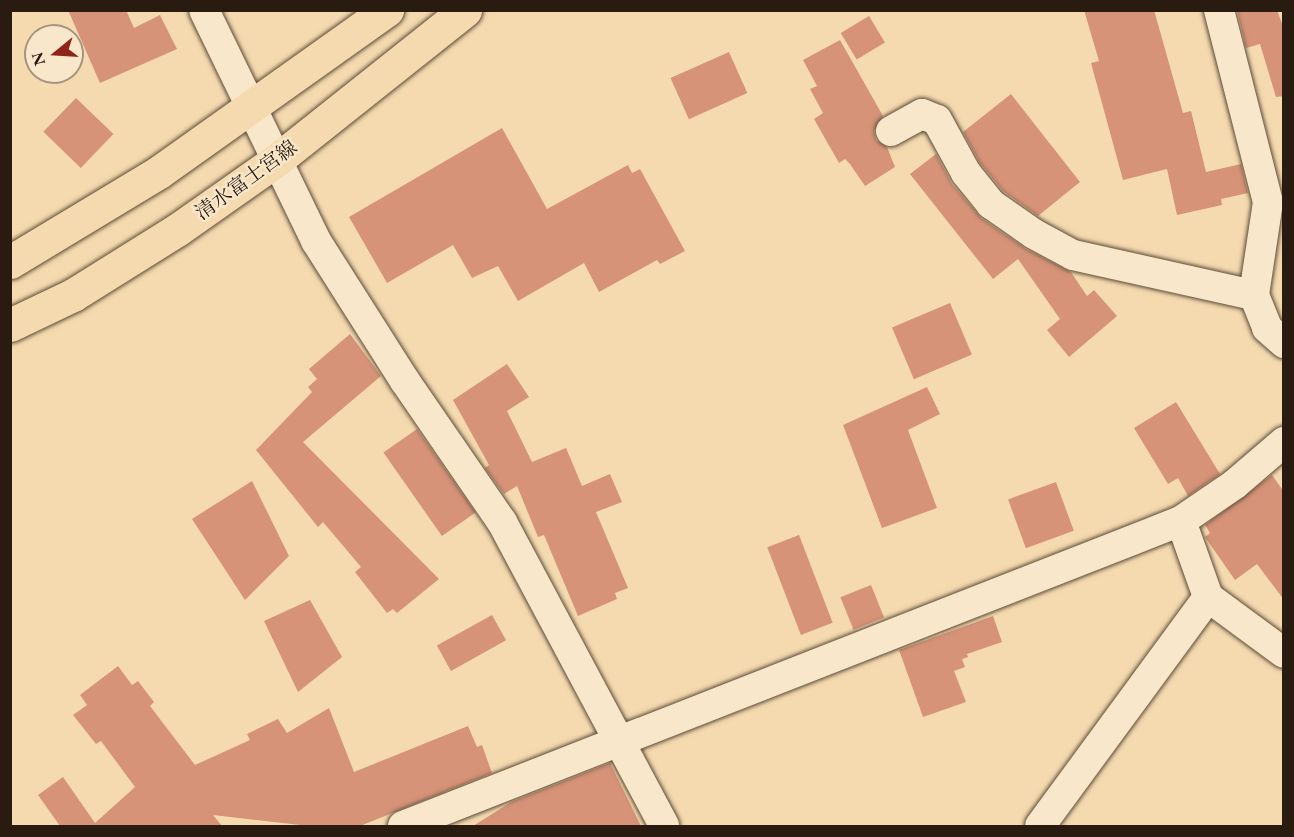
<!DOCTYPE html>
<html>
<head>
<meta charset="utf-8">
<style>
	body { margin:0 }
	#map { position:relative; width:1294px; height:837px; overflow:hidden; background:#f5daaf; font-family:"EB Garamond","Noto Serif JP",serif }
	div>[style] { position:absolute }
	.building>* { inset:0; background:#d69378; transform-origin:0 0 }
	.roads { filter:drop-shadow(0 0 2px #5c4b38) drop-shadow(0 0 2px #5c4b38) }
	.street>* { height:30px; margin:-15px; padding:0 15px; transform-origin:15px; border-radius:15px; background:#f8e7cb }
	.primary>* { height:33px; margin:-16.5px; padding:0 16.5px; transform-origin:16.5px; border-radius:16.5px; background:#f5daaf }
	span { translate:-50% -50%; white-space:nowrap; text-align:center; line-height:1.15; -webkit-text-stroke:4.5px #f8e7cb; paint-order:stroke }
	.street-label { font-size:20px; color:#291b10 }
	.frame { position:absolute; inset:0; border:12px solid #291b10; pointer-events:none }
	.north { position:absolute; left:24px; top:24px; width:60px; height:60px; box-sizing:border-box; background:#f8e7cb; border:2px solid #a59580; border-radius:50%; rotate:252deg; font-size:16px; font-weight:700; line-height:24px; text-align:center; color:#291b10 }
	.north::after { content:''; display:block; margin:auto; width:21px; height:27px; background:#8f2418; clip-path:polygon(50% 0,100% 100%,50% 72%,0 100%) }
</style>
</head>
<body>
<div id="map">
	<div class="building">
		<i style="clip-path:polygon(68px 10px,126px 10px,134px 28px,160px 15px,177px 49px,100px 83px)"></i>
		<i style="clip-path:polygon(1084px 10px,1154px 10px,1183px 113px,1191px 111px,1206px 172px,1241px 164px,1248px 193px,1221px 199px,1222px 205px,1177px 215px,1167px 169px,1123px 180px,1091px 63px,1099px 61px)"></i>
		<i style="clip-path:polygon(1237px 10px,1277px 10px,1284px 29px,1284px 96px,1276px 97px,1260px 44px,1246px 48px)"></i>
		<i style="left:869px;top:16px;width:31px;height:33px;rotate:59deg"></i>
		<i style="clip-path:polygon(840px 40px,883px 116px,874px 131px,876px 140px,887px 147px,895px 167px,865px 186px,850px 164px,845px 159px,839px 163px,814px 119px,823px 113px,810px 89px,817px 86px,803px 60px)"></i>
		<i style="left:729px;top:52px;width:45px;height:64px;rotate:66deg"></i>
		<i style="clip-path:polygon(1011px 94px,1080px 182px,1038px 216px,1003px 191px,980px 163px,963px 132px)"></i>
		<i style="left:76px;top:98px;width:52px;height:47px;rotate:44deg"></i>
		<i style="clip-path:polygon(502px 128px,547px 209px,628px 165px,632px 173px,640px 169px,685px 251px,660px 264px,657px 260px,599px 292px,584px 263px,518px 301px,498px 266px,472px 278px,453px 245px,387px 283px,349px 217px)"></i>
		<i style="clip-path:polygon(936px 154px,952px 184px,981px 218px,1026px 249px,1071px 272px,1087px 296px,1094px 290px,1117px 316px,1069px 357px,1047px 330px,1060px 319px,1018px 259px,993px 279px,910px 174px)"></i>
		<i style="left:950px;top:303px;width:56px;height:63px;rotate:67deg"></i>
		<i style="clip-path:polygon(350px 334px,381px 376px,303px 442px,439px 579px,397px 613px,393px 609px,387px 613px,355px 572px,361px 567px,323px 522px,318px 527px,256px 450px,312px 392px,308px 387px,317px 379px,309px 369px)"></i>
		<i style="clip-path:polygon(507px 364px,529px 397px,507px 411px,532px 462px,566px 448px,582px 486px,610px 474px,622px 502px,596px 512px,628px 588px,615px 593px,617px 599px,578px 616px,544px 535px,538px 537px,517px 486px,504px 494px,485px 468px,489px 465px,453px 400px)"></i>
		<i style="clip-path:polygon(927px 387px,940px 414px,908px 430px,937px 508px,882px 528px,843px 425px)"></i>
		<i style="clip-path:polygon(1176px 402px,1220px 474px,1188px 496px,1178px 478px,1168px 484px,1134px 428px)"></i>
		<i style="left:417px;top:429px;width:102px;height:41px;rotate:55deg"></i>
		<i style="clip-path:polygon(1272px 475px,1284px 492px,1284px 600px,1257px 564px,1235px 580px,1205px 537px,1210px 533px,1205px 525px)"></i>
		<i style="clip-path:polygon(252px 481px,289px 556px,245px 600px,192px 519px)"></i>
		<i style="left:1056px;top:482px;width:52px;height:51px;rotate:70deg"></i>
		<i style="left:799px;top:535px;width:94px;height:34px;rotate:69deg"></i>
		<i style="left:871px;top:585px;width:35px;height:33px;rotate:68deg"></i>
		<i style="clip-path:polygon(310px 600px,342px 657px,298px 692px,264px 621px)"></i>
		<i style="left:492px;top:615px;width:29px;height:63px;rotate:61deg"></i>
		<i style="clip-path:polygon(993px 616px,1002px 642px,967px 654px,968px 657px,962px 659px,965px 667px,954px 671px,966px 702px,923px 717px,899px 650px)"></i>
		<i style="clip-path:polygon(118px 666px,132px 685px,138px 681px,154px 702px,150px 706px,195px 765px,250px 740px,247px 734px,278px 719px,287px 733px,329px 708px,354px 772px,468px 726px,477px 747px,482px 745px,492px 773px,360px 826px,309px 826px,213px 815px,222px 826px,60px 826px,38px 795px,63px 777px,95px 823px,135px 787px,101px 741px,96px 744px,73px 715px,87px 705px,80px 695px)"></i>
		<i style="clip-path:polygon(610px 763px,641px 826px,473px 826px,511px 802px)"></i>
	</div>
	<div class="roads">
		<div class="street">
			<i style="left:204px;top:10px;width:257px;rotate:64.1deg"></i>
			<i style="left:316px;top:241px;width:166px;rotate:57.6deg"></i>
			<i style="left:405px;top:381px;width:171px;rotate:55.5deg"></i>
			<i style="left:502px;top:522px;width:344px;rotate:61.9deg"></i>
			<i style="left:1219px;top:10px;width:198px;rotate:75.7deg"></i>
			<i style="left:1268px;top:202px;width:94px;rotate:98.6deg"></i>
			<i style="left:1254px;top:295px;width:35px;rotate:68deg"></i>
			<i style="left:1267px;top:328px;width:23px;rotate:41deg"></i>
			<i style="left:891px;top:131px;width:35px;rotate:-29deg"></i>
			<i style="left:922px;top:114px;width:16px;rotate:22deg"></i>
			<i style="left:937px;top:120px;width:60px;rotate:61.3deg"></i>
			<i style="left:966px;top:173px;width:40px;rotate:51deg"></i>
			<i style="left:991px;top:204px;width:52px;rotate:34.9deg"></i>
			<i style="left:1034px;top:234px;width:44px;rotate:28.3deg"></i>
			<i style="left:1073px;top:255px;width:185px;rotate:12.5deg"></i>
			<i style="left:1181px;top:521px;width:81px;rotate:70.4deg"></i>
			<i style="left:1208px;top:597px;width:94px;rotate:36.4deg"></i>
			<i style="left:403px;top:826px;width:836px;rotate:-21.41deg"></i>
			<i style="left:1181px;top:521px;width:65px;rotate:-34.4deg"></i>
			<i style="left:1235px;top:484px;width:65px;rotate:-40.6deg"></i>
			<i style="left:1040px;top:826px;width:284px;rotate:-53.7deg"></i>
		</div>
		<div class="primary">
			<i style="left:10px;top:262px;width:174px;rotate:-31.1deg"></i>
			<i style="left:159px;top:172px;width:280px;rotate:-35.4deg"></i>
			<i style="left:10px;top:325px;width:70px;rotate:-25.5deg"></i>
			<i style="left:73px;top:295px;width:123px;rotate:-32deg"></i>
			<i style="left:177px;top:230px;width:123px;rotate:-35.1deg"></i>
			<i style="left:278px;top:159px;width:239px;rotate:-38.5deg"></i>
		</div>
	</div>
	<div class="street-label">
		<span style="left:246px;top:180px;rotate:-36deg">清水富士宮線</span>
	</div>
	<div class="frame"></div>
	<div class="north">N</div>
</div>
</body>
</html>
